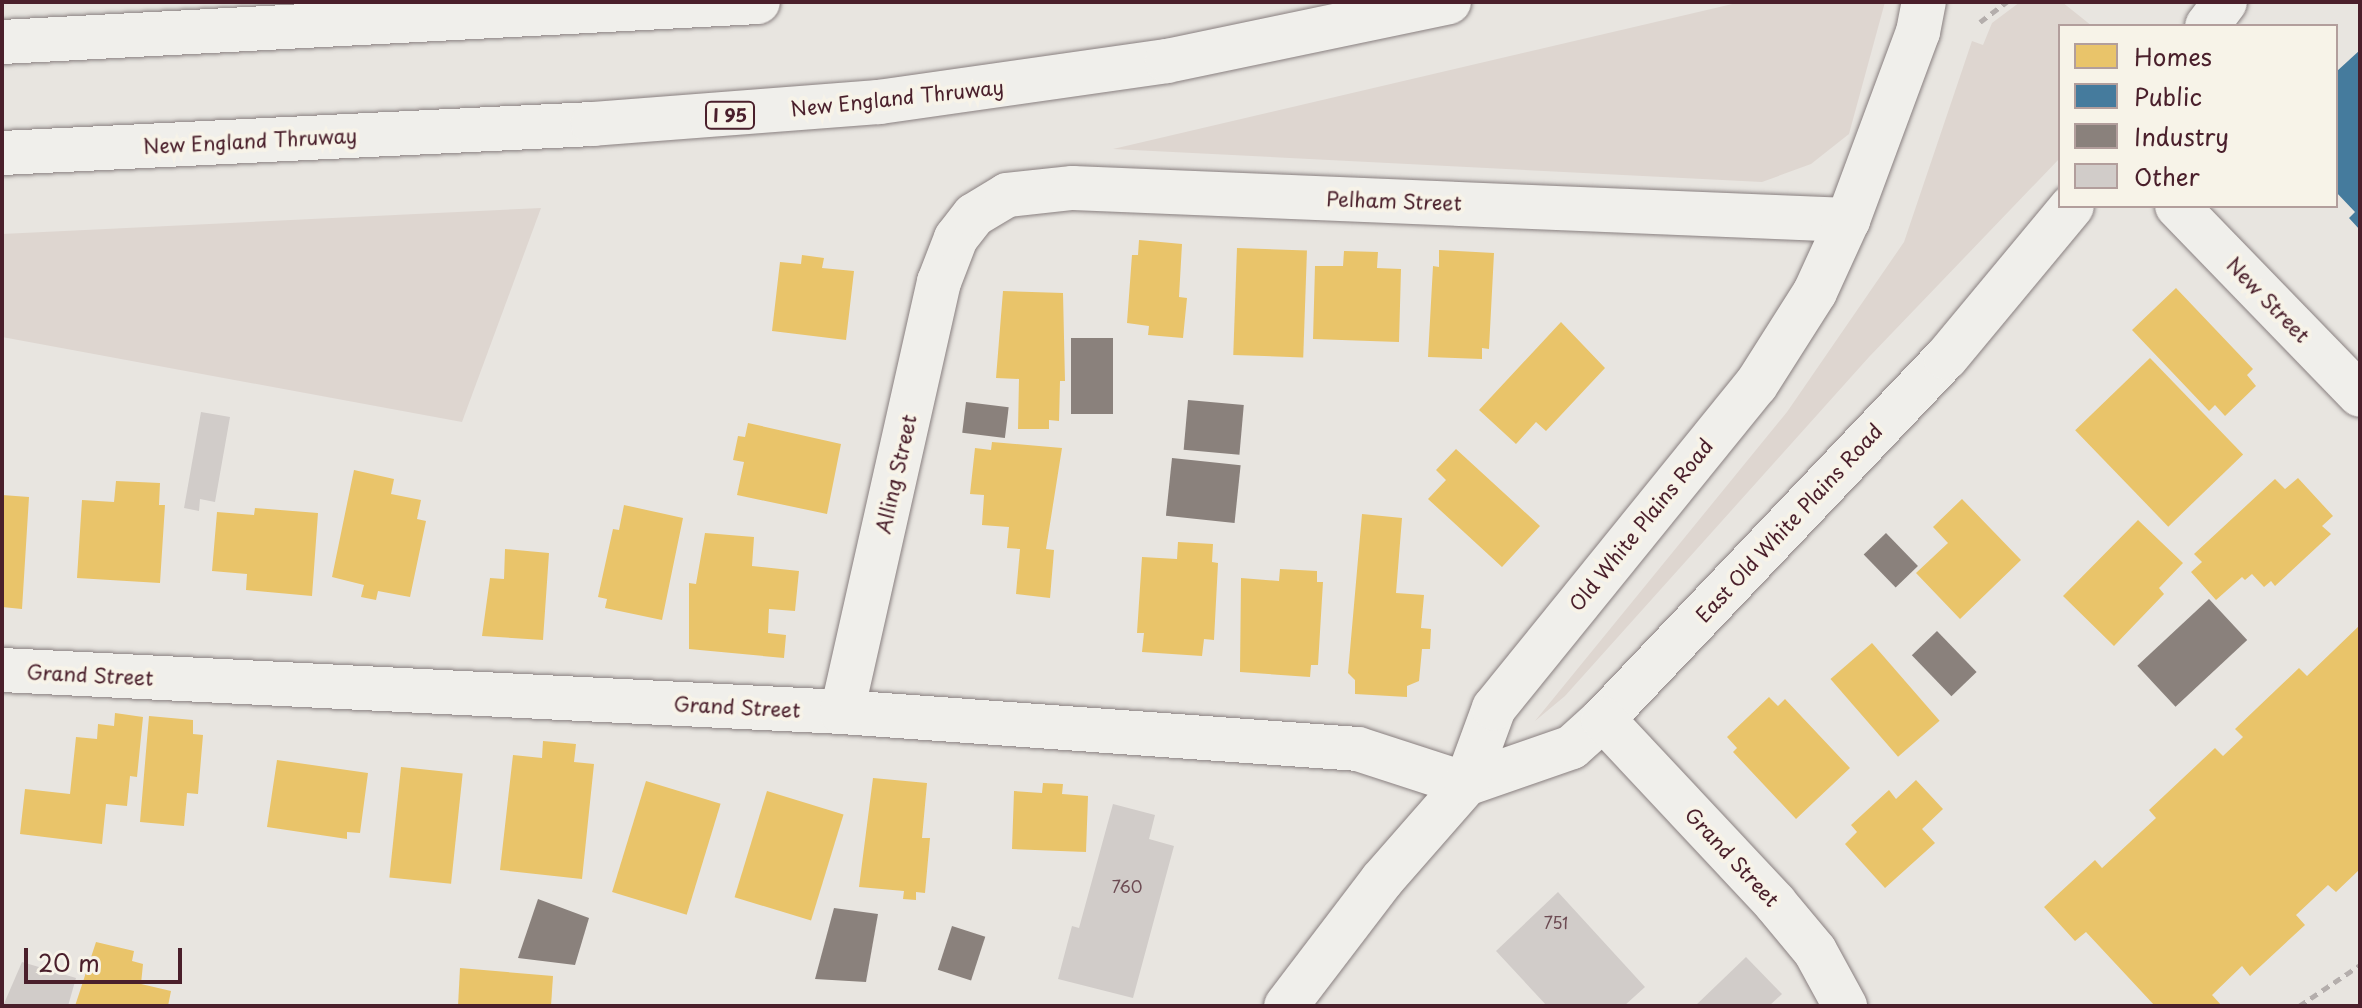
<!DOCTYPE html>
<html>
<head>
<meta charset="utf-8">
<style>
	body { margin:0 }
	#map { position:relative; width:2362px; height:1008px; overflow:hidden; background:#e8e5e0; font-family:"Playpen Sans",sans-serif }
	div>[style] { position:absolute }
	.green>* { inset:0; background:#ded6d0 }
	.homes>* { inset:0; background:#e9c46a; transform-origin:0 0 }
	.public>* { inset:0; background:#457b9d }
	.industry>* { inset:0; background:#8a817c; transform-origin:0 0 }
	.building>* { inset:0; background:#d1ccc9 }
	.path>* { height:5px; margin-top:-2.5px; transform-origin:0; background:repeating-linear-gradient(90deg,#b4aeac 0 8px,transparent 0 14px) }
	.roads { filter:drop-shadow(0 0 2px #898080) drop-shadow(0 0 2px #898080) }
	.minor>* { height:44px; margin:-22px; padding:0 22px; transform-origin:22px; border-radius:22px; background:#f0efeb }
	.tertiary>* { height:44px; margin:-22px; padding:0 22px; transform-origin:22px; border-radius:22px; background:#f0efeb }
	.motorway>* { height:44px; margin:-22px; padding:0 22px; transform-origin:22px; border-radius:22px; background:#f0efeb }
	span { translate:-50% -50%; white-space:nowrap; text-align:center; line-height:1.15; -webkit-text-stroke:8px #f7f3e8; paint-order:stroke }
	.number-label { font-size:16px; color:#6c4a52 }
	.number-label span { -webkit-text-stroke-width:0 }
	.shield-label span { padding:2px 6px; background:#f7f3e8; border:2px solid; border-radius:6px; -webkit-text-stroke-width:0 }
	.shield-label { font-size:18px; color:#4a1f2b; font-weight:700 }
	.street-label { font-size:20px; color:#4a1f2b }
	.frame { position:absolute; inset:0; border:4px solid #4a1f2b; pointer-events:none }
	.legend { position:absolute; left:2058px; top:24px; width:280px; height:184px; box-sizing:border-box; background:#f7f3e8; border:2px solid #b29e9c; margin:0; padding:10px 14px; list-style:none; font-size:24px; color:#4a1f2b }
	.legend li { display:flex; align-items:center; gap:16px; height:40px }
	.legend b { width:40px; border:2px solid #b29e9c }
	.scale { position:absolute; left:24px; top:948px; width:158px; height:36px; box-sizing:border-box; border:4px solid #4a1f2b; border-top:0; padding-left:10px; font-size:24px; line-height:28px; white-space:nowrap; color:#4a1f2b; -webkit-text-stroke:6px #f7f3e8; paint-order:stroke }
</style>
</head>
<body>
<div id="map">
	<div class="green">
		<i style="clip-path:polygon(1741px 2px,1885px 2px,1849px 134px,1811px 164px,1762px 182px,1113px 149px)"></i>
		<i style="clip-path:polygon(2020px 2px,2062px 2px,2092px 26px,2060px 26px,2060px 158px,1869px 357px,1565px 696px,1535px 721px,1787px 412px,1904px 242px,1972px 41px,1983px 45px,1992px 23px)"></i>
		<i style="clip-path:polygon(541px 208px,462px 422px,2px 337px,2px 234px)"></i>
	</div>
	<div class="homes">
		<i style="clip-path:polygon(1139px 240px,1182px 244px,1179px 297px,1187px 298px,1183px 338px,1148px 335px,1149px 326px,1127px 323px,1132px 255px,1138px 255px)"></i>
		<i style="left:1237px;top:248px;width:70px;height:107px;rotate:2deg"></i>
		<i style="clip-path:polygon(1439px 250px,1494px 253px,1489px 349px,1482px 348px,1482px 359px,1428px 357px,1433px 266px,1439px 267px)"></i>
		<i style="clip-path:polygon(1344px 251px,1378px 252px,1377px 268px,1401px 269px,1399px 342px,1313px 339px,1315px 266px,1343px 266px)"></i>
		<i style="clip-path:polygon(802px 255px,824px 258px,822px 268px,854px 271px,846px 340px,772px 331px,780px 262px,801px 264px)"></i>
		<i style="clip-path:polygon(2176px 288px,2253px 369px,2247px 375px,2256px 386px,2225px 416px,2215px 405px,2209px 411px,2132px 330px)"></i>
		<i style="clip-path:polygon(1003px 291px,1063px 293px,1065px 381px,1060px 381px,1059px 421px,1049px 420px,1049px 429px,1018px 429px,1019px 379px,996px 378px)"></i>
		<i style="clip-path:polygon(1561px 322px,1605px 368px,1546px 431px,1536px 422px,1516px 444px,1479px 410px)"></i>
		<i style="left:2150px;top:358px;width:134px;height:104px;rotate:46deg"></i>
		<i style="clip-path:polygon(748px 423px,841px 444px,827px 514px,737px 495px,744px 462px,733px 460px,738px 436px,745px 437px)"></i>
		<i style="clip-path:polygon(992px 442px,1062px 448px,1046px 549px,1054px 550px,1050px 598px,1016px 594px,1020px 549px,1007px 548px,1009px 527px,982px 525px,984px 495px,970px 494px,975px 448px,991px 450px)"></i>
		<i style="clip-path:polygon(1456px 449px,1540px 526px,1502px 567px,1428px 499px,1446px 480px,1436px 470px)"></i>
		<i style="clip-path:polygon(354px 470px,394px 479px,391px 494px,421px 500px,417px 519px,426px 521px,410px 597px,378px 591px,376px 600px,361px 597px,364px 585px,332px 577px)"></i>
		<i style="clip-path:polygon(2298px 478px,2333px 516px,2322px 526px,2331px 534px,2275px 586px,2271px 581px,2264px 587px,2252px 574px,2245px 580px,2242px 577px,2216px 600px,2191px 572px,2202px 562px,2194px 554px,2275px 479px,2285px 489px)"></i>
		<i style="clip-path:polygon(116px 481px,160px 483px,159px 505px,165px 505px,160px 583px,77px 578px,82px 500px,114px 502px)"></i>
		<i style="clip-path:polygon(2px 495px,29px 497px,22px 609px,2px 607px)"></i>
		<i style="clip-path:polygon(1962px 499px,2021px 560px,1960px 619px,1916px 573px,1948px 543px,1933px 527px)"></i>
		<i style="clip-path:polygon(624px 505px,683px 518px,662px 620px,605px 608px,607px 599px,598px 597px,613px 529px,619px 530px)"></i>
		<i style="clip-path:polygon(255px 508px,318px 513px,312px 596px,246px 590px,247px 574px,212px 571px,217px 512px,254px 515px)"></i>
		<i style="clip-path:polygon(1362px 514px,1402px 518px,1396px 593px,1424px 595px,1421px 628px,1431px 629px,1430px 649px,1422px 649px,1419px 681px,1407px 686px,1407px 697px,1355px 694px,1355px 680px,1348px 673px)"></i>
		<i style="clip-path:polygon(2138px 520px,2183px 563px,2159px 588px,2164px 594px,2114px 646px,2063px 596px)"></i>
		<i style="clip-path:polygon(705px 533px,754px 537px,752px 566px,799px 571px,795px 611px,769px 609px,768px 633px,786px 635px,784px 658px,689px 649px,689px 583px,696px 584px)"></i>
		<i style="clip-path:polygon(1178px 542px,1213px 544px,1212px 562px,1218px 563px,1214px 640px,1204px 639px,1202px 656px,1142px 652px,1144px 633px,1137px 633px,1142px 557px,1177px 559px)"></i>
		<i style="clip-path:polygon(505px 549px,549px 553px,543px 640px,482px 636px,490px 578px,504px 579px)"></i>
		<i style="clip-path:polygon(1280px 569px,1317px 571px,1317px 582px,1323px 582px,1318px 665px,1311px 665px,1310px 677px,1240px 672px,1241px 578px,1279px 581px)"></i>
		<i style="clip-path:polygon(2360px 625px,2360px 869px,2336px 892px,2328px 885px,2296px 915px,2305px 925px,2250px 976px,2242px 966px,2212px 995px,2222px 1006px,2155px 1006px,2086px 932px,2075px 941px,2044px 907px,2095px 860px,2102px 868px,2156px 818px,2149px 810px,2215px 748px,2223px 756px,2243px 737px,2235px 729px,2299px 668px,2307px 676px)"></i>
		<i style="left:1872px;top:643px;width:103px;height:55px;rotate:49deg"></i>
		<i style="clip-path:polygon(1769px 697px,1778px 706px,1785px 699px,1850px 768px,1796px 819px,1733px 752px,1737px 748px,1727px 737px)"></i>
		<i style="clip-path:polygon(115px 713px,143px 717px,137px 777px,130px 776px,127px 806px,106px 804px,102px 844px,20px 834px,25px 789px,70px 794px,76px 737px,97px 739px,98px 724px,114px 726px)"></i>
		<i style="clip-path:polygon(149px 716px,193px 720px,193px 734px,203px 735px,198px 794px,187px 793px,184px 826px,140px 822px)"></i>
		<i style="clip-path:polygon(543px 741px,576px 744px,574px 762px,594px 764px,582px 879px,500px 870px,513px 755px,542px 758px)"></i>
		<i style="clip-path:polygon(277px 760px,368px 773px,360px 833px,347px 832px,347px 839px,267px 827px)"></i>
		<i style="left:401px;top:767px;width:62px;height:111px;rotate:6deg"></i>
		<i style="clip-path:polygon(873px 778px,927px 783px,922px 838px,930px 838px,925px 893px,916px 892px,916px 900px,903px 899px,904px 891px,859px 887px)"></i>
		<i style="clip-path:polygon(1916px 780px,1943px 809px,1922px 829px,1935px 843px,1885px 888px,1845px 844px,1857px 832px,1851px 825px,1889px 790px,1896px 799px)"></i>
		<i style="left:646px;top:781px;width:78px;height:116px;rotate:17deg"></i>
		<i style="clip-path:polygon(1043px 783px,1063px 784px,1062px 794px,1088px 796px,1086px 852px,1012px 849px,1014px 791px,1042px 793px)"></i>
		<i style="left:767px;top:791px;width:80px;height:111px;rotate:17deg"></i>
		<i style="clip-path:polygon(96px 942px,134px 951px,132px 961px,143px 964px,141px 984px,171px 991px,168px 1006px,75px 1006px)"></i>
		<i style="clip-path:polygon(460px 968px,553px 976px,551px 1006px,458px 1006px)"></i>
	</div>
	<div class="public">
		<i style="clip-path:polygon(2360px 50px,2360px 230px,2349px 218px,2355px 212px,2336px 192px,2336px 72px)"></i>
	</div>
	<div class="industry">
		<i style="left:1071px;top:338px;width:42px;height:76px"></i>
		<i style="left:1188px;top:400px;width:56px;height:50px;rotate:5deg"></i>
		<i style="left:966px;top:402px;width:43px;height:31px;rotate:7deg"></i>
		<i style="left:1172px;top:458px;width:69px;height:58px;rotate:6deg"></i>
		<i style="left:1886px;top:533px;width:46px;height:31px;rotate:46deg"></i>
		<i style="left:2209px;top:599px;width:56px;height:98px;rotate:47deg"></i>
		<i style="left:1937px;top:631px;width:57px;height:35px;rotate:46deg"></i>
		<i style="clip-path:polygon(538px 899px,589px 918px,575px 965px,518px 958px)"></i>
		<i style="clip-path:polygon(834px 908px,878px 914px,866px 982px,815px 979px)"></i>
		<i style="left:952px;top:926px;width:35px;height:46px;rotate:18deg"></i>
	</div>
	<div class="building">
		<i style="clip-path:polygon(201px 412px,230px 417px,215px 502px,200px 499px,199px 511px,184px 508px)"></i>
		<i style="clip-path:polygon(1113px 804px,1155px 815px,1149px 839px,1174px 846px,1133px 998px,1058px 979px,1072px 926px,1079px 928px)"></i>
		<i style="clip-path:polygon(1558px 892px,1645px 987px,1624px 1006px,1547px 1006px,1496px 951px)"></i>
		<i style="clip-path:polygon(1746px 957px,1782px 994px,1769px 1006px,1695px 1006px)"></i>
		<i style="clip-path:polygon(22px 962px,76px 978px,68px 1006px,3px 1006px)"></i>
	</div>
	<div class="path">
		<i style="left:1980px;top:22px;width:34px;rotate:-37deg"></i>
		<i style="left:2299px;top:1006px;width:73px;rotate:-33.9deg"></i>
	</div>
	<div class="roads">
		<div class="minor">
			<i style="left:2207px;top:26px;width:30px;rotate:-53deg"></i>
			<i style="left:2177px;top:206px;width:263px;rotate:45.9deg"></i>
			<i style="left:2px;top:670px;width:841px;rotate:2.86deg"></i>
			<i style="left:842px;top:712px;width:517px;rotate:4.1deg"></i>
			<i style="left:1358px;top:749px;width:114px;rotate:18deg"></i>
			<i style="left:1466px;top:784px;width:112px;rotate:-19.2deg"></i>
			<i style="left:1572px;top:747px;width:42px;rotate:-42.1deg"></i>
			<i style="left:1603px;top:719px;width:498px;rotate:-46.5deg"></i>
			<i style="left:1946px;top:358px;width:197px;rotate:-50.3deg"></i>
			<i style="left:842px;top:712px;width:441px;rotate:-77.3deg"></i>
			<i style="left:939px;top:282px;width:47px;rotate:-68.9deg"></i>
			<i style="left:956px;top:238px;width:29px;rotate:-52deg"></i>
			<i style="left:974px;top:215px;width:39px;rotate:-31deg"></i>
			<i style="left:1007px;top:195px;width:66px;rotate:-6.1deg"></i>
			<i style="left:1073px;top:188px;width:776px;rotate:2.36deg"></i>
			<i style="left:1603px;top:719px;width:252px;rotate:46.9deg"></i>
			<i style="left:1775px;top:903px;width:62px;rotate:50.2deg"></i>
			<i style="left:1815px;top:951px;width:63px;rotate:61.4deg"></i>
		</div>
		<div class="tertiary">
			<i style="left:1286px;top:1006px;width:158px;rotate:-52.7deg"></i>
			<i style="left:1382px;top:880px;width:128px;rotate:-48.8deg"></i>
			<i style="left:1466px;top:784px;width:81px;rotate:-69.8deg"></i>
			<i style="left:1494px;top:708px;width:416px;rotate:-51deg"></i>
			<i style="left:1756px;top:385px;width:110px;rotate:-57.6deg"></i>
			<i style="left:1815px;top:292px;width:79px;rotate:-65.4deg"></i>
			<i style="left:1848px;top:220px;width:201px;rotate:-69.6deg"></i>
			<i style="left:1918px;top:32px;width:31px;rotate:-79deg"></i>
		</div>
		<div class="motorway">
			<i style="left:2px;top:42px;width:757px;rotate:-3.03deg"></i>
			<i style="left:2px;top:153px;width:592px;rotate:-2.81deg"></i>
			<i style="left:593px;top:124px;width:287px;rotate:-4.4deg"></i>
			<i style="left:879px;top:102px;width:291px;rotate:-8.1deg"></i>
			<i style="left:1167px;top:61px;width:288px;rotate:-11.8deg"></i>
		</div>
	</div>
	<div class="number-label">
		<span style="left:1127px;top:886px">760</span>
		<span style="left:1556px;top:922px">751</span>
	</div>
	<div class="shield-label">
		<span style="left:730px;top:115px">I 95</span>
	</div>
	<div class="street-label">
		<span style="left:897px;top:98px;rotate:-6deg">New England Thruway</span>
		<span style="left:250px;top:141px;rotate:-3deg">New England Thruway</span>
		<span style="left:1394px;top:201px;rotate:2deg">Pelham Street</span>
		<span style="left:2268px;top:300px;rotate:46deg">New Street</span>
		<span style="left:896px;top:474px;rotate:-77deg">Alling Street</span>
		<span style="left:1789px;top:523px;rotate:-47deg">East Old White Plains Road</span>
		<span style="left:1641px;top:525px;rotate:-51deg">Old White Plains Road</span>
		<span style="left:90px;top:675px;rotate:3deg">Grand Street</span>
		<span style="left:737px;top:707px;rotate:3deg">Grand Street</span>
		<span style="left:1732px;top:857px;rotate:47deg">Grand Street</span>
	</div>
	<div class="frame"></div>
	<ul class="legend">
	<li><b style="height:22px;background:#e9c46a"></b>Homes</li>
	<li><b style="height:22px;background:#457b9d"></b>Public</li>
	<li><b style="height:22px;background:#8a817c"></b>Industry</li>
	<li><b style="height:22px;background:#d1ccc9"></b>Other</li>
	</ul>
	<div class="scale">20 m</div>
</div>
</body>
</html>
